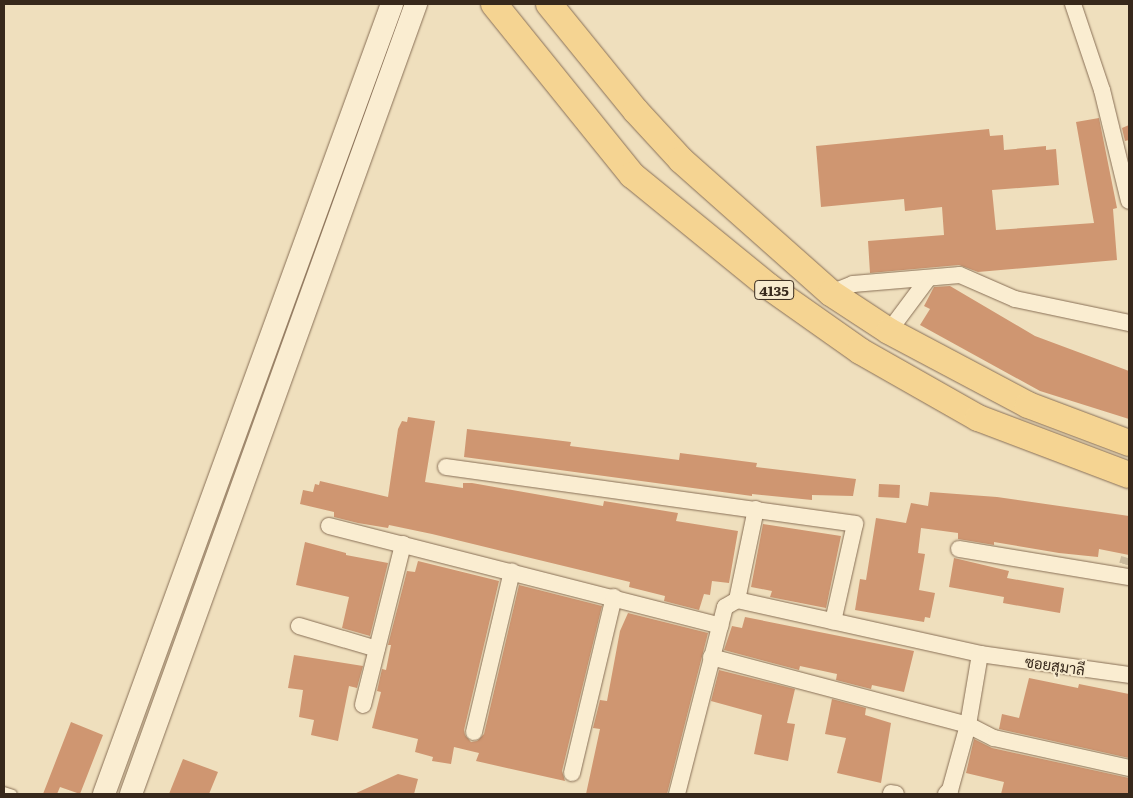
<!DOCTYPE html>
<html>
<head>
<meta charset="utf-8">
<style>
	body { margin:0 }
	#map { position:relative; width:1133px; height:798px; overflow:hidden; background:#efdfbd; font-family:Literata,Sarabun,serif }
	div>[style] { position:absolute }
	.building>* { inset:0; background:#cf9671; transform-origin:0 0 }
	.street-tunnel>* { height:16px; margin-top:-8px; transform-origin:0; background:repeating-linear-gradient(90deg,#caba9d 0 16px,transparent 0 24px) }
	.roads { filter:drop-shadow(0 0 1px #886f56) drop-shadow(0 0 1px #886f56) }
	.lane>* { height:8px; margin:-4px; padding:0 4px; transform-origin:4px; border-radius:4px; background:#faedd1 }
	.street>* { height:16px; margin:-8px; padding:0 8px; transform-origin:8px; border-radius:8px; background:#faedd1 }
	.secondary>* { height:22px; margin:-11px; padding:0 11px; transform-origin:11px; border-radius:11px; background:#faedd1 }
	.primary>* { height:26px; margin:-13px; padding:0 13px; transform-origin:13px; border-radius:13px; background:#f5d492 }
	span { translate:-50% -50%; white-space:nowrap; text-align:center; line-height:1.15; -webkit-text-stroke:4px #f7eacd; paint-order:stroke }
	.shield-label span { padding:1px 4px; background:#f7eacd; border:1px solid; border-radius:4px; -webkit-text-stroke-width:0 }
	.shield-label { font-size:14px; color:#37281b; font-weight:700 }
	.street-label { font-size:15px; color:#37281b }
	.frame { position:absolute; inset:0; border:5px solid #37281b; pointer-events:none }
</style>
</head>
<body>
<div id="map">
	<div class="building">
		<i style="clip-path:polygon(1099px 118px,1117px 208px,1113px 209px,1117px 260px,978px 272px,959px 265px,870px 273px,868px 241px,944px 235px,942px 207px,905px 211px,904px 199px,821px 207px,816px 146px,989px 129px,990px 136px,1003px 135px,1004px 150px,1046px 146px,1046px 150px,1056px 149px,1059px 185px,992px 190px,996px 230px,1094px 223px,1076px 122px)"></i>
		<i style="clip-path:polygon(1129px 125px,1129px 140px,1125px 141px,1122px 128px)"></i>
		<i style="clip-path:polygon(950px 286px,1035px 336px,1129px 371px,1129px 419px,1040px 391px,920px 325px,930px 309px,924px 306px,934px 287px)"></i>
		<i style="clip-path:polygon(408px 417px,435px 421px,425px 482px,463px 488px,463px 483px,472px 483px,603px 506px,604px 501px,678px 513px,676px 521px,738px 531px,729px 583px,712px 581px,710px 595px,704px 594px,699px 610px,664px 601px,665px 596px,629px 587px,630px 582px,432px 534px,389px 525px,388px 528px,358px 523px,334px 517px,334px 512px,300px 504px,303px 490px,313px 492px,315px 484px,319px 485px,320px 481px,388px 497px,398px 429px,402px 421px,407px 422px)"></i>
		<i style="clip-path:polygon(467px 429px,571px 442px,570px 446px,679px 460px,680px 453px,757px 463px,756px 467px,856px 479px,853px 496px,812px 495px,812px 500px,752px 494px,752px 496px,464px 457px)"></i>
		<i style="left:879px;top:484px;width:21px;height:13px;rotate:3deg"></i>
		<i style="clip-path:polygon(930px 492px,997px 497px,1129px 516px,1129px 555px,1099px 549px,1098px 557px,1059px 553px,994px 542px,994px 545px,958px 539px,958px 533px,921px 528px,918px 553px,925px 554px,919px 590px,935px 593px,930px 618px,925px 617px,924px 622px,855px 610px,860px 579px,866px 580px,876px 518px,906px 523px,911px 503px,928px 506px)"></i>
		<i style="clip-path:polygon(763px 524px,841px 536px,826px 608px,770px 597px,772px 591px,751px 587px)"></i>
		<i style="clip-path:polygon(305px 542px,346px 553px,346px 555px,388px 563px,370px 636px,342px 628px,349px 597px,296px 585px)"></i>
		<i style="clip-path:polygon(954px 558px,1009px 571px,1007px 578px,1064px 588px,1060px 613px,1003px 603px,1004px 597px,949px 587px)"></i>
		<i style="clip-path:polygon(418px 561px,499px 581px,464px 730px,465px 735px,471px 742px,477px 741px,484px 734px,519px 585px,602px 606px,562px 771px,565px 781px,476px 761px,479px 753px,454px 747px,451px 764px,432px 761px,433px 757px,415px 752px,418px 739px,372px 728px,381px 692px,377px 691px,382px 669px,386px 670px,391px 645px,388px 645px,407px 571px,415px 572px)"></i>
		<i style="clip-path:polygon(628px 613px,708px 633px,667px 794px,586px 794px,600px 729px,593px 728px,600px 700px,607px 701px,620px 631px)"></i>
		<i style="clip-path:polygon(745px 617px,914px 651px,904px 692px,872px 685px,871px 689px,836px 680px,837px 674px,800px 666px,799px 670px,724px 650px,732px 626px,742px 628px)"></i>
		<i style="clip-path:polygon(294px 655px,363px 666px,357px 688px,349px 686px,338px 741px,311px 735px,314px 720px,299px 717px,303px 690px,288px 688px)"></i>
		<i style="clip-path:polygon(719px 670px,795px 689px,787px 723px,795px 724px,788px 761px,754px 754px,762px 715px,711px 701px)"></i>
		<i style="clip-path:polygon(1029px 678px,1078px 688px,1079px 684px,1129px 694px,1129px 758px,999px 729px,1002px 714px,1019px 718px)"></i>
		<i style="clip-path:polygon(832px 699px,866px 708px,865px 715px,891px 723px,881px 783px,837px 773px,846px 738px,825px 734px)"></i>
		<i style="clip-path:polygon(71px 722px,103px 735px,80px 794px,60px 787px,57px 794px,43px 794px)"></i>
		<i style="clip-path:polygon(974px 739px,992px 748px,1129px 778px,1129px 794px,1001px 794px,1004px 782px,966px 773px)"></i>
		<i style="clip-path:polygon(183px 759px,218px 772px,209px 794px,169px 794px)"></i>
		<i style="clip-path:polygon(398px 774px,418px 779px,414px 794px,354px 794px)"></i>
	</div>
	<div class="street-tunnel">
		<i style="left:1127px;top:565px;width:7px;rotate:-74deg"></i>
	</div>
	<div class="roads">
		<div class="lane">
			<i style="left:4px;top:791px;width:9px;rotate:18deg"></i>
		</div>
		<div class="street">
			<i style="left:1073px;top:4px;width:91px;rotate:71.4deg"></i>
			<i style="left:1102px;top:90px;width:114px;rotate:76.3deg"></i>
			<i style="left:831px;top:293px;width:24px;rotate:-22deg"></i>
			<i style="left:853px;top:284px;width:107px;rotate:-4.8deg"></i>
			<i style="left:960px;top:275px;width:60px;rotate:23.6deg"></i>
			<i style="left:1015px;top:299px;width:116px;rotate:11.9deg"></i>
			<i style="left:889px;top:331px;width:64px;rotate:-53.3deg"></i>
			<i style="left:446px;top:467px;width:413px;rotate:7.9deg"></i>
			<i style="left:855px;top:524px;width:100px;rotate:102.7deg"></i>
			<i style="left:329px;top:526px;width:404px;rotate:14.3deg"></i>
			<i style="left:959px;top:549px;width:172px;rotate:9.4deg"></i>
			<i style="left:737px;top:600px;width:93px;rotate:-78.2deg"></i>
			<i style="left:299px;top:626px;width:81px;rotate:16.4deg"></i>
			<i style="left:711px;top:657px;width:266px;rotate:14.8deg"></i>
			<i style="left:968px;top:725px;width:29px;rotate:27deg"></i>
			<i style="left:994px;top:738px;width:138px;rotate:12.5deg"></i>
			<i style="left:363px;top:705px;width:166px;rotate:-76deg"></i>
			<i style="left:474px;top:732px;width:165px;rotate:-76.7deg"></i>
			<i style="left:572px;top:773px;width:181px;rotate:-76.6deg"></i>
			<i style="left:891px;top:793px;width:5px;rotate:11deg"></i>
			<i style="left:677px;top:794px;width:193px;rotate:-75.6deg"></i>
			<i style="left:725px;top:607px;width:14px;rotate:-30deg"></i>
			<i style="left:737px;top:600px;width:249px;rotate:12.5deg"></i>
			<i style="left:980px;top:654px;width:150px;rotate:8deg"></i>
			<i style="left:946px;top:794px;width:6px;rotate:-45deg"></i>
			<i style="left:950px;top:790px;width:67px;rotate:-74.5deg"></i>
			<i style="left:968px;top:725px;width:72px;rotate:-80.4deg"></i>
		</div>
		<div class="secondary">
			<i style="left:104px;top:794px;width:841px;rotate:-69.97deg"></i>
			<i style="left:131px;top:794px;width:840px;rotate:-70.16deg"></i>
		</div>
		<div class="primary">
			<i style="left:494px;top:4px;width:220px;rotate:51.1deg"></i>
			<i style="left:632px;top:175px;width:176px;rotate:39.2deg"></i>
			<i style="left:768px;top:286px;width:113px;rotate:35.2deg"></i>
			<i style="left:860px;top:351px;width:136px;rotate:29.6deg"></i>
			<i style="left:978px;top:418px;width:161px;rotate:20.7deg"></i>
			<i style="left:549px;top:4px;width:138px;rotate:50.9deg"></i>
			<i style="left:636px;top:111px;width:67px;rotate:47.4deg"></i>
			<i style="left:681px;top:160px;width:200px;rotate:41.6deg"></i>
			<i style="left:831px;top:293px;width:69px;rotate:33.2deg"></i>
			<i style="left:889px;top:331px;width:157px;rotate:28deg"></i>
			<i style="left:1028px;top:405px;width:108px;rotate:20.6deg"></i>
		</div>
	</div>
	<div class="shield-label">
		<span style="left:774px;top:290px">4135</span>
	</div>
	<div class="street-label">
		<span style="left:1055px;top:665px;rotate:8deg">ซอยสุมาลี</span>
	</div>
	<div class="frame"></div>
</div>
</body>
</html>
